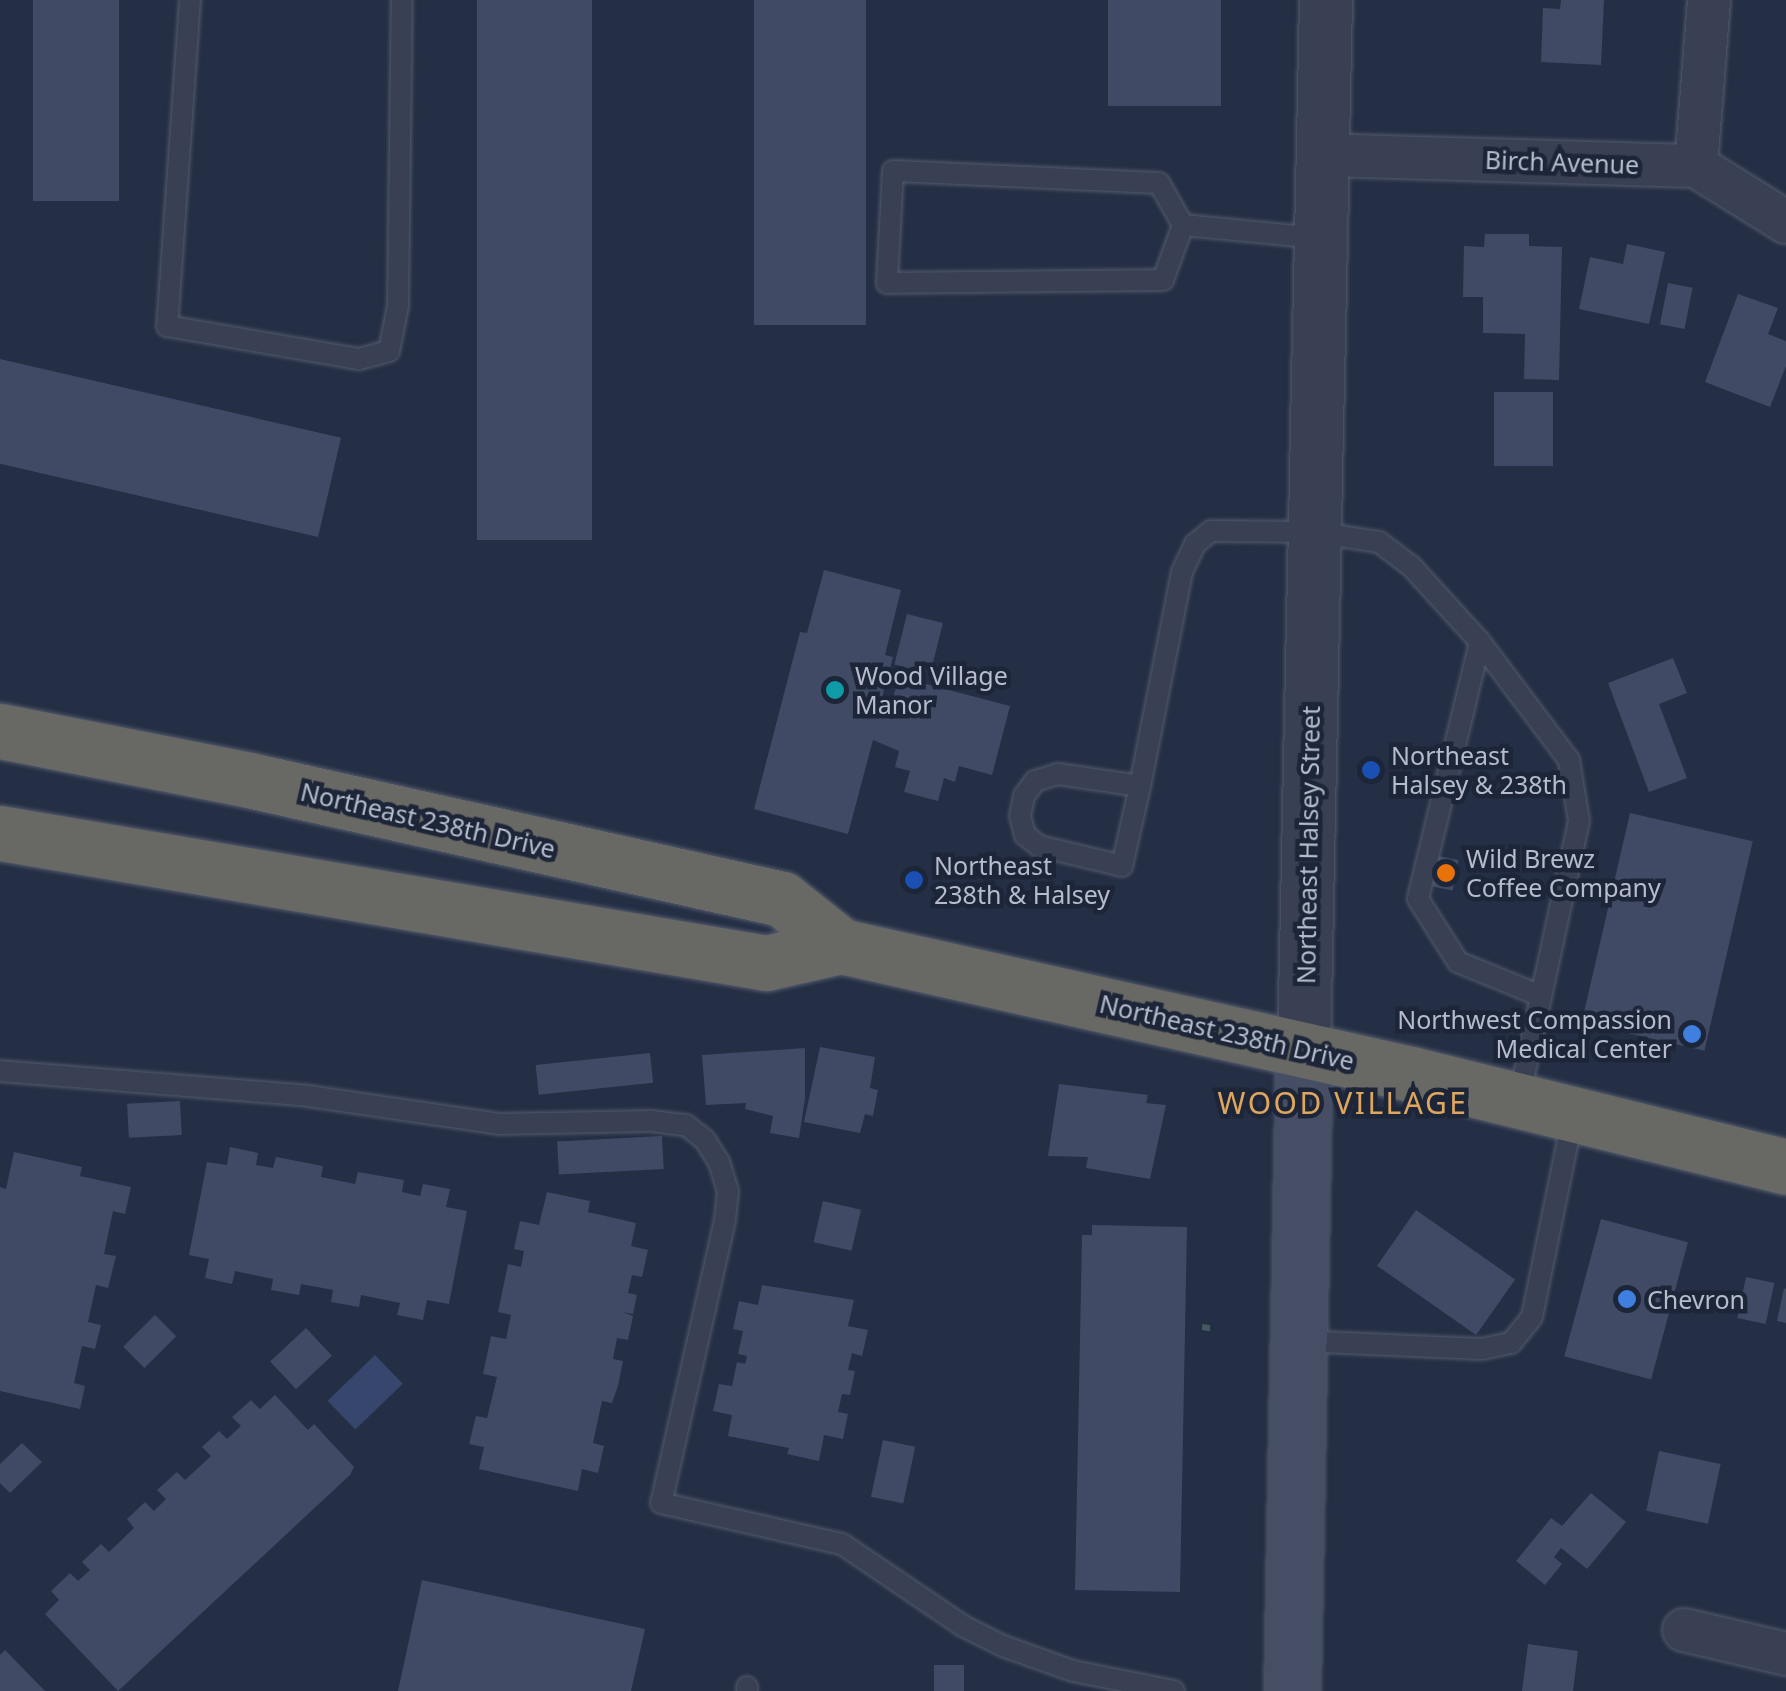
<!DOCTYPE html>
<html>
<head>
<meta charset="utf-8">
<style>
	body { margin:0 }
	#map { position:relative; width:1786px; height:1691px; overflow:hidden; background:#242e44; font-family:"Noto Sans",sans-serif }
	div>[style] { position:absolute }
	.water>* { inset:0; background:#37466c; transform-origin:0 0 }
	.building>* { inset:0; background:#404a64; transform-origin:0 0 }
	.path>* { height:6px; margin-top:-3px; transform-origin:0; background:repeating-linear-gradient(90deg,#445a61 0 8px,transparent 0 16px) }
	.roads { filter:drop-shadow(0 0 2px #545b6d) drop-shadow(0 0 2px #545b6d) }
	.service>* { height:20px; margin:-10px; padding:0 10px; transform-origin:10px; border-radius:10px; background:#394053 }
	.minor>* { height:42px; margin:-21px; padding:0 21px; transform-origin:21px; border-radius:21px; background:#394053 }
	.tertiary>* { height:52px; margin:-26px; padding:0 26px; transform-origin:26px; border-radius:26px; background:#394053 }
	.secondary>* { height:55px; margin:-27.5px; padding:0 27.5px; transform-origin:27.5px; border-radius:27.5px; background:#464e66 }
	.trunk>* { height:55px; margin:-27.5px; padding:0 27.5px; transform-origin:27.5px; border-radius:27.5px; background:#686864 }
	.dots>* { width:28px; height:28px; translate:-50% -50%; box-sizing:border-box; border:5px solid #1d2538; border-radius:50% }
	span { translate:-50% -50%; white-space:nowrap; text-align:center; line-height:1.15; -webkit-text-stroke:9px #1d2538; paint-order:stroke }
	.street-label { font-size:25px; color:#b6bccd }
	.poi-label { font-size:25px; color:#b6bccd }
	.left { translate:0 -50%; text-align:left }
	.right { translate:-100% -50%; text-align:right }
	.quarter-label { font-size:30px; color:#dea65f; letter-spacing:2.5px }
</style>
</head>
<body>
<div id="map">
	<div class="water">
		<i style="left:375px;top:1355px;width:40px;height:66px;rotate:46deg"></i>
	</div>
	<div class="building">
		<i style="left:33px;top:0;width:86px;height:201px"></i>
		<i style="left:477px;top:0;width:115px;height:540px"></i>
		<i style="left:754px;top:0;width:112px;height:325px"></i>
		<i style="left:1108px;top:0;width:113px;height:106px"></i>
		<i style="clip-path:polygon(1561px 0,1604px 0,1601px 65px,1541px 62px,1543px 8px,1560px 9px)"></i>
		<i style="clip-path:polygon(1485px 234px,1529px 234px,1529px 246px,1562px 247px,1559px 380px,1524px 379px,1525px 334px,1483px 333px,1483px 297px,1463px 297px,1464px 246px,1484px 247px)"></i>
		<i style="clip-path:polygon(1627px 244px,1665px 252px,1649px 324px,1579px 309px,1590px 257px,1623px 264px)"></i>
		<i style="left:1668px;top:283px;width:25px;height:42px;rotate:11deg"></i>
		<i style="clip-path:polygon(1738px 294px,1778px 308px,1768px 334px,1786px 341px,1786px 366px,1770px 407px,1705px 382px)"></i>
		<i style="left:0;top:359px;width:350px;height:102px;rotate:13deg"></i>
		<i style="left:1553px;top:392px;width:74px;height:59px;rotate:90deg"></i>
		<i style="clip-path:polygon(824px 570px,901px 590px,885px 655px,893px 657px,881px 702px,891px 705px,899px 677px,1010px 706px,992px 775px,959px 766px,955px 782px,944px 778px,938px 801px,904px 792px,910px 771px,895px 767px,899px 751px,873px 740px,848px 834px,754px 809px,800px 632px,807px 633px)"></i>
		<i style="left:907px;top:614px;width:37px;height:52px;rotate:14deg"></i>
		<i style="clip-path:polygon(1673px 658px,1687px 693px,1659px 704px,1687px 778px,1649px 792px,1608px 683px)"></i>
		<i style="left:1630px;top:813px;width:126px;height:215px;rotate:13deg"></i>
		<i style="left:1438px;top:856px;width:21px;height:31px;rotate:11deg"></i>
		<i style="clip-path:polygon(820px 1047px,875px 1057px,870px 1088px,878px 1090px,873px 1116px,865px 1114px,860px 1133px,804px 1122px)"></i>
		<i style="clip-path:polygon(805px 1048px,805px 1098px,799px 1138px,770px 1133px,773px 1116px,745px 1109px,746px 1103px,706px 1105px,702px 1055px)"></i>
		<i style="left:650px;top:1053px;width:30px;height:115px;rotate:84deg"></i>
		<i style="clip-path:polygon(1059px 1084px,1148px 1095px,1146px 1103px,1166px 1105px,1150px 1179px,1086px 1168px,1088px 1157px,1048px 1156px)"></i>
		<i style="left:180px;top:1101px;width:34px;height:53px;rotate:87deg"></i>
		<i style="left:662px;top:1136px;width:33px;height:105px;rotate:87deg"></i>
		<i style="clip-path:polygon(230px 1147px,258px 1153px,256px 1165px,273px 1168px,276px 1157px,323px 1166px,321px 1177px,355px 1184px,358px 1172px,404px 1180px,402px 1192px,420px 1196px,423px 1184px,450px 1189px,446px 1207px,467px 1211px,449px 1304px,427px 1300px,423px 1320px,397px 1315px,400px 1303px,361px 1295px,359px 1307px,331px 1302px,333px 1290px,301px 1284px,299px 1295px,271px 1290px,273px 1279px,235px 1271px,232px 1284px,205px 1278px,209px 1259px,189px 1255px,207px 1162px,227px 1165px)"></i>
		<i style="clip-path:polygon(14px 1152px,82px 1167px,80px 1176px,131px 1187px,125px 1214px,113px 1211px,104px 1254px,116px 1256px,108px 1288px,96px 1285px,88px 1322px,101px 1325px,95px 1349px,82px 1346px,74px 1383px,85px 1386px,80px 1409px,0 1391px,0 1187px,6px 1189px)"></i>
		<i style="clip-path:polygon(547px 1192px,590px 1201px,588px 1212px,636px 1223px,631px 1246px,648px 1250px,642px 1277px,632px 1275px,628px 1293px,637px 1295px,633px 1314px,623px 1312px,633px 1316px,628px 1340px,617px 1338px,613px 1359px,623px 1361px,618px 1386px,612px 1403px,602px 1401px,593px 1443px,604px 1446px,598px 1473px,582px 1469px,578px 1491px,479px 1469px,484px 1447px,469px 1444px,476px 1416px,487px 1418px,497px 1377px,483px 1374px,491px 1336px,506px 1339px,511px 1315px,498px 1312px,508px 1264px,521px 1267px,524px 1251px,514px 1249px,520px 1221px,539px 1225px)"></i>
		<i style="left:823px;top:1201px;width:39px;height:42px;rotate:13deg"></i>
		<i style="left:1416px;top:1210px;width:121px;height:68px;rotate:35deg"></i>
		<i style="left:1601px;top:1219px;width:90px;height:142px;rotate:15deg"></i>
		<i style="clip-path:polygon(1092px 1225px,1187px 1227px,1180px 1592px,1075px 1590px,1082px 1235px,1092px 1235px)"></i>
		<i style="left:1746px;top:1277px;width:29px;height:42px;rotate:12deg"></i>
		<i style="clip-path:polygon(762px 1285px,854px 1300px,848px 1326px,868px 1330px,862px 1356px,852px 1353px,848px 1370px,855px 1371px,850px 1395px,842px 1394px,838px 1412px,848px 1414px,843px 1439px,824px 1435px,819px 1461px,787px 1454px,789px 1448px,728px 1436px,732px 1415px,713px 1411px,719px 1384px,732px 1386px,737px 1362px,745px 1364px,747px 1356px,738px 1354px,743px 1331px,733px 1329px,739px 1301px,758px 1305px)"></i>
		<i style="clip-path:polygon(1784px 1288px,1786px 1289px,1786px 1323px,1777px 1321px)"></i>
		<i style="left:155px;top:1315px;width:30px;height:45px;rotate:45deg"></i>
		<i style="left:306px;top:1328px;width:38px;height:49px;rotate:47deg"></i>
		<i style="clip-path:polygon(275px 1395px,308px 1430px,314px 1424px,354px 1467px,350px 1475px,118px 1691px,45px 1614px,59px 1600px,51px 1591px,70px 1573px,78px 1581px,90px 1570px,82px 1562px,101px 1544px,109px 1552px,134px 1528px,127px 1519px,145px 1502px,154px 1511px,166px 1499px,157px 1490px,177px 1472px,185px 1480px,211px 1456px,202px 1447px,219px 1431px,227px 1439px,241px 1426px,232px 1417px,251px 1400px,260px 1409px)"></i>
		<i style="left:883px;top:1440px;width:33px;height:58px;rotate:12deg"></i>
		<i style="clip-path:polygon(22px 1443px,42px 1462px,10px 1493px,0 1483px,0 1464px)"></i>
		<i style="left:1659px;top:1451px;width:63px;height:61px;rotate:12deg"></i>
		<i style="clip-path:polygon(1591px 1493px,1626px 1522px,1587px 1569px,1561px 1548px,1554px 1557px,1562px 1564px,1545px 1585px,1516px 1561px,1551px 1518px,1562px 1526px)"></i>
		<i style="clip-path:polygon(422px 1580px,645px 1629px,631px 1691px,398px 1691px)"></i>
		<i style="clip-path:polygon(1528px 1644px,1578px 1651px,1573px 1691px,1522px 1691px)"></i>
		<i style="clip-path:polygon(5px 1650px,45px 1691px,0 1691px,0 1655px)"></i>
		<i style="left:934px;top:1665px;width:30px;height:26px"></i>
	</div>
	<div class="path">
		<i style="left:1202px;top:1327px;width:13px;rotate:9deg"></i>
	</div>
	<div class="roads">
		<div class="service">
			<i style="left:190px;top:0;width:327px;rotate:94deg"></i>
			<i style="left:167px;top:326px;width:195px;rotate:9.8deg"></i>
			<i style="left:359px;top:359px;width:31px;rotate:-15deg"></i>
			<i style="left:389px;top:351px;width:46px;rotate:-78.7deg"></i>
			<i style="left:398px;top:306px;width:306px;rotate:-89.3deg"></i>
			<i style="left:1183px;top:225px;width:48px;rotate:-119.7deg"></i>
			<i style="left:1159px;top:183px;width:266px;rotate:-177.4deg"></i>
			<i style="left:893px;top:171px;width:112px;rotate:93.1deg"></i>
			<i style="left:887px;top:283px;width:276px;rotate:-0.6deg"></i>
			<i style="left:1163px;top:280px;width:59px;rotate:-70deg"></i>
			<i style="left:1183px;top:225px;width:137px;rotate:5.5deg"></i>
			<i style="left:1480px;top:642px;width:264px;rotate:103.6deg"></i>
			<i style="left:1418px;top:899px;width:75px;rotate:57.6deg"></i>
			<i style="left:1458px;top:962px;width:90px;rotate:22.3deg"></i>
			<i style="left:1140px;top:786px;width:83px;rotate:-171.7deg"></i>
			<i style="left:1058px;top:774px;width:24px;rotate:163deg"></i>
			<i style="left:1035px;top:781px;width:19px;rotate:126deg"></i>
			<i style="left:1024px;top:796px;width:20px;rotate:101deg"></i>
			<i style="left:1020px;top:816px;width:20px;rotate:75deg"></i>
			<i style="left:1025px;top:835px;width:18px;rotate:38deg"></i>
			<i style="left:1039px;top:846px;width:85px;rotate:13.5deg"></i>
			<i style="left:1122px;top:866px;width:82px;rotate:-77.3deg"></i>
			<i style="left:1140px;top:786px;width:218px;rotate:-78.9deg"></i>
			<i style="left:1182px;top:572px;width:31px;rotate:-65deg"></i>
			<i style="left:1195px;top:544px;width:21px;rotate:-39deg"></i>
			<i style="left:1211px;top:531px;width:104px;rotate:0.6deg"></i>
			<i style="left:1315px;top:532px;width:65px;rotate:8.9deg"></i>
			<i style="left:1379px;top:542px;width:39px;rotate:37deg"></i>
			<i style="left:1410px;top:565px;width:104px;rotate:47.7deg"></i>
			<i style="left:1480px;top:642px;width:148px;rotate:53deg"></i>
			<i style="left:1569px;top:760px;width:62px;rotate:80.7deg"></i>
			<i style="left:1579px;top:821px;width:283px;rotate:102.2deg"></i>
			<i style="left:0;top:1071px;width:309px;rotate:4.6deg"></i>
			<i style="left:308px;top:1096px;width:193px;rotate:8.3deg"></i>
			<i style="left:499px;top:1124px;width:152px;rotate:-1.1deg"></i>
			<i style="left:651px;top:1121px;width:35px;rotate:7deg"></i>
			<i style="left:686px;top:1125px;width:24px;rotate:38deg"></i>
			<i style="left:705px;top:1140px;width:26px;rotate:58deg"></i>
			<i style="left:719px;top:1162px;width:30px;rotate:73deg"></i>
			<i style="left:728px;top:1191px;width:29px;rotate:96deg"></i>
			<i style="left:725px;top:1220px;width:290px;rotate:102.7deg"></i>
			<i style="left:661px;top:1503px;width:186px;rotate:12.8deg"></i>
			<i style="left:842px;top:1544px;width:146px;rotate:34.1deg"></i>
			<i style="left:963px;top:1626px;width:45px;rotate:26.6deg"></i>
			<i style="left:1003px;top:1646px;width:74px;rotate:19.7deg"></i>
			<i style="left:1073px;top:1671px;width:103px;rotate:11.2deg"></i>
			<i style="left:1299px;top:1341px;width:183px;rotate:2.5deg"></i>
			<i style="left:1482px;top:1349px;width:30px;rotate:-12deg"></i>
			<i style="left:1511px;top:1343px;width:33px;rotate:-51deg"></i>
			<i style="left:1532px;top:1317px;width:205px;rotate:-78.5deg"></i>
			<i style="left:747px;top:1687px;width:4px;rotate:90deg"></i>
		</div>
		<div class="minor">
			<i style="left:1323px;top:155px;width:373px;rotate:1.7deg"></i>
			<i style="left:1696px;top:166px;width:106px;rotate:31.9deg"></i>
			<i style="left:1696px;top:166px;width:167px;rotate:-85.5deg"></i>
			<i style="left:1684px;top:1630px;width:105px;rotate:13.2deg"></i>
		</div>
		<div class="tertiary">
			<i style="left:1304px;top:1050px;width:1050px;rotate:-88.8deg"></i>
		</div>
		<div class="secondary">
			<i style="left:1292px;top:1691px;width:641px;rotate:-88.93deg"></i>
		</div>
		<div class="trunk">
			<i style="left:0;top:731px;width:254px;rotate:11.1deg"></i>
			<i style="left:249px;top:780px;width:546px;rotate:12.59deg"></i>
			<i style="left:782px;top:899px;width:75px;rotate:38.5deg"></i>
			<i style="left:841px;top:946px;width:584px;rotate:12.66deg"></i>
			<i style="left:1411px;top:1074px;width:386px;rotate:13.9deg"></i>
			<i style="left:0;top:833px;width:777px;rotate:9.63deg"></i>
			<i style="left:766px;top:963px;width:77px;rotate:-12.8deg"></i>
		</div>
	</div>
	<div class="dots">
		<i style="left:835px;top:690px;background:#0f9aa8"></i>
		<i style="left:1371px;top:770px;background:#1a4fb4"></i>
		<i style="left:1446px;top:873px;background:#e8710a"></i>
		<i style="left:914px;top:880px;background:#1a4fb4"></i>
		<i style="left:1692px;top:1034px;background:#3f7fe0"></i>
		<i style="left:1627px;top:1299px;background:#3f7fe0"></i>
	</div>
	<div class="street-label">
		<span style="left:1562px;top:162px;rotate:2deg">Birch Avenue</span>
		<span style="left:428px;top:820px;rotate:13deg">Northeast 238th Drive</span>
		<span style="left:1308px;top:845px;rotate:-89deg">Northeast Halsey Street</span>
		<span style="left:1227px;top:1032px;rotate:13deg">Northeast 238th Drive</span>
	</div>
	<div class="poi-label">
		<span class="left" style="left:855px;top:690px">Wood Village<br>Manor</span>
		<span class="left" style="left:1391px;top:770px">Northeast<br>Halsey &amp; 238th</span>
		<span class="left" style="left:1466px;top:873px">Wild Brewz<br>Coffee Company</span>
		<span class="left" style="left:934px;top:880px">Northeast<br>238th &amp; Halsey</span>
		<span class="right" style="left:1672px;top:1034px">Northwest Compassion<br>Medical Center</span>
		<span class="left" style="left:1647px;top:1299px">Chevron</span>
	</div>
	<div class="quarter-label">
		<span style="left:1343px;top:1103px">WOOD VILLAGE</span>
	</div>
</div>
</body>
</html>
